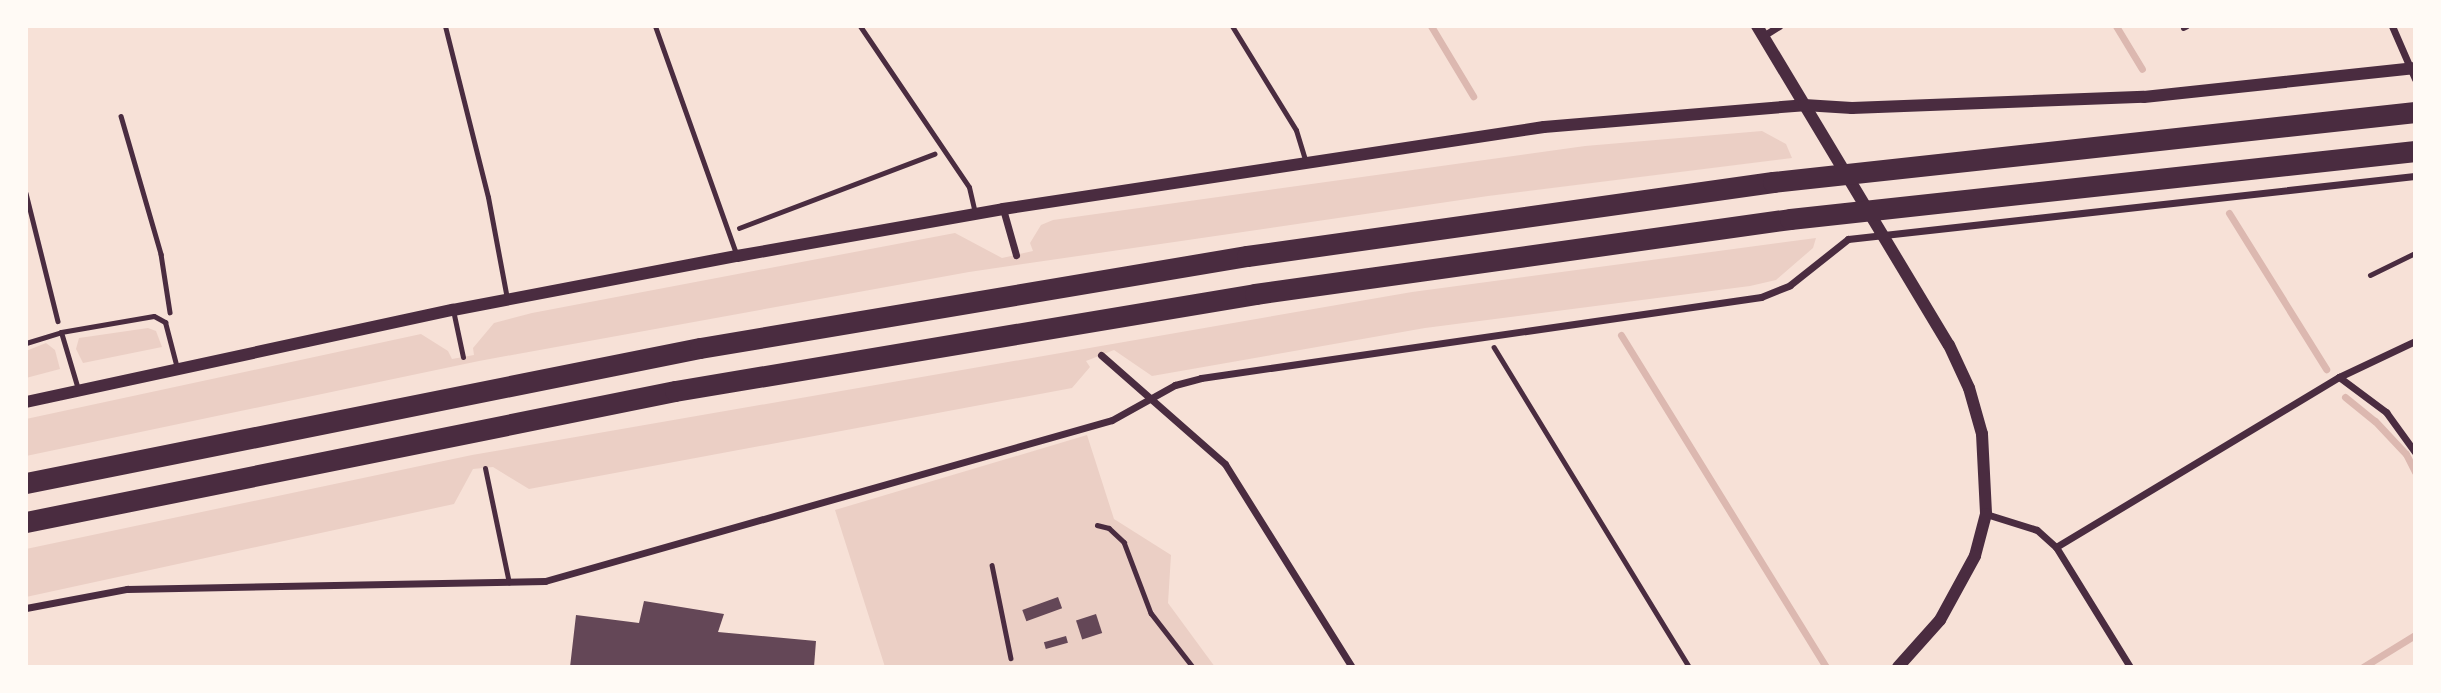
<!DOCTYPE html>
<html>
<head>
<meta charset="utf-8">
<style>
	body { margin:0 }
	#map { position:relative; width:2441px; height:693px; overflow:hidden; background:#f7e1d7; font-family:Montserrat,sans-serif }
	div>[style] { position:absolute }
	.green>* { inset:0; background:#ebcfc5 }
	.stream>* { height:7px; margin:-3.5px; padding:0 3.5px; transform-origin:3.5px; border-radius:3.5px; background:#dcb8b0 }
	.building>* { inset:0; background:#644757; transform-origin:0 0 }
	.path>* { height:4.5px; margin:-2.25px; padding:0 2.25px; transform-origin:2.25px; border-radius:2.25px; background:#4a2c40 }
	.service>* { height:5px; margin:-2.5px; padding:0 2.5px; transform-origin:2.5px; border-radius:2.5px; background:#4a2c40 }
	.minor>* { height:7px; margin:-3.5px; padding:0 3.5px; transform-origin:3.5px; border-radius:3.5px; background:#4a2c40 }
	.tertiary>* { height:12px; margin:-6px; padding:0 6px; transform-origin:6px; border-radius:6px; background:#4a2c40 }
	.motorway>* { height:21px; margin:-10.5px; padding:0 10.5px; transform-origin:10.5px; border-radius:10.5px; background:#4a2c40 }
	span { translate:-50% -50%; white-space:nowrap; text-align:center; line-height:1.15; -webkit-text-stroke:5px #fffaf5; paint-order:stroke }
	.frame { position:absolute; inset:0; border:28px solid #fffaf5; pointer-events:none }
</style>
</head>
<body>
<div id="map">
	<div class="green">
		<i style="clip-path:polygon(1762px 131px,1786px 144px,1792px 158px,1488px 196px,969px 272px,479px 361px,26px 456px,26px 419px,421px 334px,448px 351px,452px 359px,474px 355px,473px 348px,494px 323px,532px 313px,955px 233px,1002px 258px,1033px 251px,1030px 243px,1041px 225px,1053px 220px,1585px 146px)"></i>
		<i style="clip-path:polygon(1816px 238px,1813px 248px,1776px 280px,1750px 286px,1425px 328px,1152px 376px,1114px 350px,1086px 361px,1090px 367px,1072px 388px,529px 489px,493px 467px,473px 469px,454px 504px,26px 597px,26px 549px,472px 455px,1412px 292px)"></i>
		<i style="clip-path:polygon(148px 328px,156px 331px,162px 347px,83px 363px,76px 349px,79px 338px)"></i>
		<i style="clip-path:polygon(46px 343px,55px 350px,60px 369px,26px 378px,26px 351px)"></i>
		<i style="clip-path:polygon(1087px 435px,1114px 519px,1171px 555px,1168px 603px,1215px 667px,885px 667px,835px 510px)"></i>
	</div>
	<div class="stream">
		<i style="left:1431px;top:26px;width:82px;rotate:59deg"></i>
		<i style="left:2116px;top:26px;width:50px;rotate:58.8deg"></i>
		<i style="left:2229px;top:213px;width:184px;rotate:58.1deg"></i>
		<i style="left:1621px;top:335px;width:390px;rotate:58.3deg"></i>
		<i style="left:2345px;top:397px;width:38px;rotate:39deg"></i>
		<i style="left:2375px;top:421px;width:45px;rotate:46.8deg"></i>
		<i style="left:2406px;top:454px;width:20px;rotate:63deg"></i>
		<i style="left:2363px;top:667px;width:61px;rotate:-31.6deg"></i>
	</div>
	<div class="building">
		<i style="left:1058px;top:597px;width:12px;height:38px;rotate:70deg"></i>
		<i style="clip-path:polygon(644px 601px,724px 614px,718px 632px,816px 641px,814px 667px,570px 667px,576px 615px,639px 623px)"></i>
		<i style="left:1096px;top:614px;width:20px;height:21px;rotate:72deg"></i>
		<i style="left:1066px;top:636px;width:7px;height:23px;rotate:74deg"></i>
	</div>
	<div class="path">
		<i style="left:121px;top:116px;width:144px;rotate:73.8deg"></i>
		<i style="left:161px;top:254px;width:59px;rotate:81.2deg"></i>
		<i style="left:26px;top:193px;width:132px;rotate:76deg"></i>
		<i style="left:739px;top:228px;width:209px;rotate:-20.8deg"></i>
		<i style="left:1494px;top:347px;width:375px;rotate:58.6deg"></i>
		<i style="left:1097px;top:525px;width:12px;rotate:14deg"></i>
		<i style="left:1109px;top:528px;width:21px;rotate:43deg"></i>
		<i style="left:1124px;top:542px;width:76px;rotate:69.2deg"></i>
		<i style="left:1151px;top:613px;width:68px;rotate:52.1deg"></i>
		<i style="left:992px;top:565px;width:95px;rotate:78.5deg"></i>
	</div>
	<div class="service">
		<i style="left:445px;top:26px;width:176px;rotate:75.9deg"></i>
		<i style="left:488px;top:197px;width:104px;rotate:79.4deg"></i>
		<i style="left:655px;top:26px;width:244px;rotate:70.4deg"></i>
		<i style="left:860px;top:26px;width:194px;rotate:55.9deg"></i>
		<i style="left:969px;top:187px;width:27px;rotate:77deg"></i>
		<i style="left:1232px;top:26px;width:122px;rotate:58.4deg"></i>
		<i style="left:1296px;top:130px;width:34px;rotate:73deg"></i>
		<i style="left:2183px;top:28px;width:4px;rotate:-27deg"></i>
		<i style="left:2370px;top:275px;width:50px;rotate:-26.1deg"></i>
		<i style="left:453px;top:310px;width:48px;rotate:78deg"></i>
		<i style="left:61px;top:332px;width:59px;rotate:73.4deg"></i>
		<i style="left:26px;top:343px;width:37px;rotate:-17deg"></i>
		<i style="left:61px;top:332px;width:94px;rotate:-9.8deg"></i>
		<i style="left:154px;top:316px;width:13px;rotate:29deg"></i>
		<i style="left:165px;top:322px;width:48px;rotate:75.4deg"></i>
		<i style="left:485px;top:468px;width:117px;rotate:78.2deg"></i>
	</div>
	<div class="minor">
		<i style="left:2392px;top:26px;width:58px;rotate:66.5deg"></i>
		<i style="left:1763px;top:36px;width:19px;rotate:-32deg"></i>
		<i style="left:1003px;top:209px;width:48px;rotate:74.2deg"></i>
		<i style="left:1101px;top:355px;width:165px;rotate:41.3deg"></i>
		<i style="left:1225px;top:464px;width:239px;rotate:58deg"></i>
		<i style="left:2339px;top:377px;width:59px;rotate:36.7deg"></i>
		<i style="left:2386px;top:412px;width:49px;rotate:54.1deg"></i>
		<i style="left:1986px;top:514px;width:53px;rotate:17.4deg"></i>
		<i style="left:2037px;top:530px;width:25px;rotate:42deg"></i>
		<i style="left:2056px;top:547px;width:141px;rotate:58.3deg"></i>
		<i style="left:2056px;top:547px;width:330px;rotate:-31deg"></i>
		<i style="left:2339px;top:377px;width:84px;rotate:-25.3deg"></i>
		<i style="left:26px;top:608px;width:103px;rotate:-10.7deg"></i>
		<i style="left:127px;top:589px;width:418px;rotate:-1.1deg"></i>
		<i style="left:545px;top:581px;width:589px;rotate:-15.85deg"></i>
		<i style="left:1112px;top:420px;width:72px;rotate:-29.1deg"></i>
		<i style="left:1175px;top:385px;width:27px;rotate:-15deg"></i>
		<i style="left:1201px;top:378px;width:566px;rotate:-8.23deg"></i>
		<i style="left:1761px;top:297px;width:31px;rotate:-22deg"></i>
		<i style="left:1790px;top:285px;width:74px;rotate:-38.4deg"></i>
		<i style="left:1848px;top:239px;width:570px;rotate:-6.34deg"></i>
	</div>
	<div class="tertiary">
		<i style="left:1757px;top:26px;width:372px;rotate:59deg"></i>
		<i style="left:1949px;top:345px;width:47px;rotate:65.1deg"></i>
		<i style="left:1969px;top:388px;width:48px;rotate:74.2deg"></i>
		<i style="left:1982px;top:434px;width:80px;rotate:87.1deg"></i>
		<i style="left:1986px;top:514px;width:43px;rotate:104.7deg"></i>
		<i style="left:1975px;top:556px;width:73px;rotate:118.7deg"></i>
		<i style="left:1940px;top:620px;width:63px;rotate:131.8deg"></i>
		<i style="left:26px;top:402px;width:437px;rotate:-12.2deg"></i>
		<i style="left:453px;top:310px;width:289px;rotate:-10.8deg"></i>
		<i style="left:737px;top:256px;width:270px;rotate:-10deg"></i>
		<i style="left:1003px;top:209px;width:547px;rotate:-8.62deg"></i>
		<i style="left:1544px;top:127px;width:261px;rotate:-4.8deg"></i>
		<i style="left:1804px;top:105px;width:48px;rotate:3.6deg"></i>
		<i style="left:1852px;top:108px;width:292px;rotate:-2.2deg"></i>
		<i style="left:2144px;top:97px;width:273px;rotate:-6.1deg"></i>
	</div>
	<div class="motorway">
		<i style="left:26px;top:483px;width:687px;rotate:-11.33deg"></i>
		<i style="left:700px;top:348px;width:555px;rotate:-9.55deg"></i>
		<i style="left:1247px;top:256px;width:531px;rotate:-8.01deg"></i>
		<i style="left:1773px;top:182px;width:646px;rotate:-6.22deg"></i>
		<i style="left:26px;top:522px;width:662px;rotate:-11.41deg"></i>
		<i style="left:675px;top:391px;width:588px;rotate:-9.49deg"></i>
		<i style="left:1255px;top:294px;width:540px;rotate:-7.98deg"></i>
		<i style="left:1790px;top:219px;width:629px;rotate:-6.21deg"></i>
	</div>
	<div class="frame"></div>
</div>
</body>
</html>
